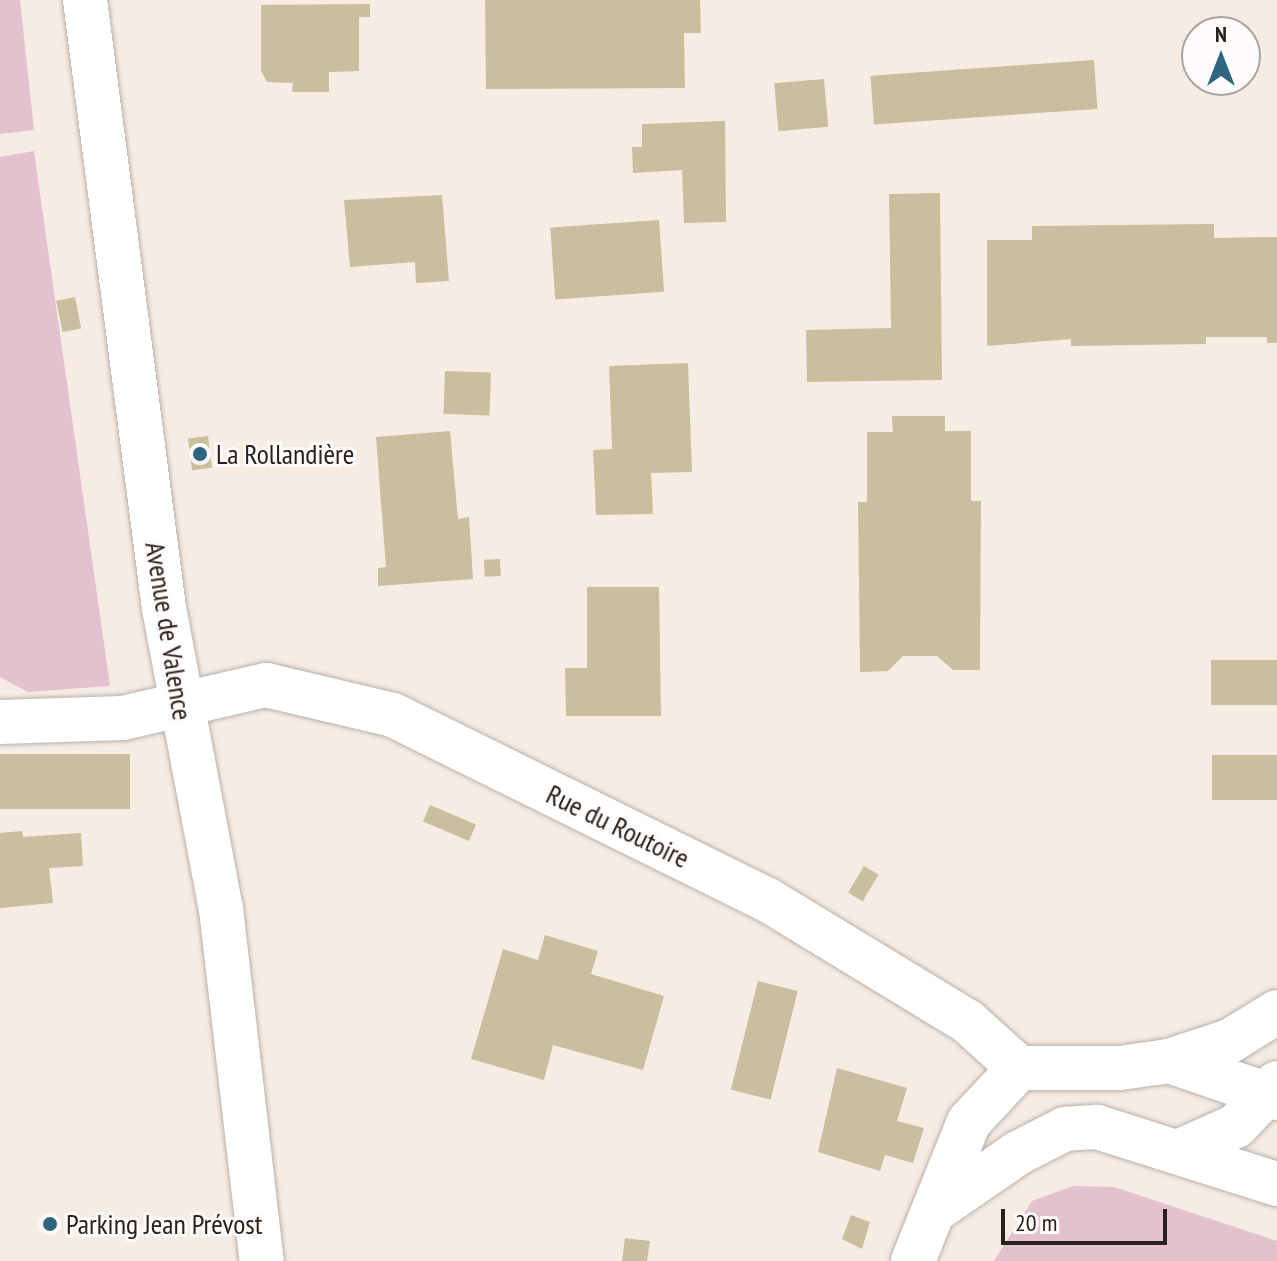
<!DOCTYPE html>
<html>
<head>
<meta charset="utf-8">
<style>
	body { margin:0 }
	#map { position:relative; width:1277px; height:1261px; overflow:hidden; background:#f7ece4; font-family:"PT Sans Narrow",sans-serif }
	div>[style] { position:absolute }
	.green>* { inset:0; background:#e4c1ce }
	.building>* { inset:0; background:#c7bf9e; transform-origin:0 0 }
	.roads { filter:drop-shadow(0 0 2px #bab0a8) drop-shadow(0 0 2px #bab0a8) }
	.street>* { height:44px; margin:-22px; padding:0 22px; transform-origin:22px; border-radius:22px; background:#fff }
	.secondary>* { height:44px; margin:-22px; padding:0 22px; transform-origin:22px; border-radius:22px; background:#fff }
	.dots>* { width:22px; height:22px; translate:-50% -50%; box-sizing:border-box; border:4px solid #fefbfa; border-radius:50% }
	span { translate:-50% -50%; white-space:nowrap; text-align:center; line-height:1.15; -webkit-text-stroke:6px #fefbfa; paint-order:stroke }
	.poi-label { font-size:28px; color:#26221f }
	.left { translate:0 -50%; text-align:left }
	.street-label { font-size:28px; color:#26221f }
	.north { position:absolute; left:1181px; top:16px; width:80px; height:80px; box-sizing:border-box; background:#fefbfa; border:2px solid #a8a4a2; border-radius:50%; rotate:0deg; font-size:22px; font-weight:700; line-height:32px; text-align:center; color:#26221f }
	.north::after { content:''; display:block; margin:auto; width:28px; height:36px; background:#2e6580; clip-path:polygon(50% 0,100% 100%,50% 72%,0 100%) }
	.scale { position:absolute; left:1001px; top:1209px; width:166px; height:36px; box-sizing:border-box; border:4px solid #26221f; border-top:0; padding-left:10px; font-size:24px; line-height:28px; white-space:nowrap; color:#26221f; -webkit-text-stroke:6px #fefbfa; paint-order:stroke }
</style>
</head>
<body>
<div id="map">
	<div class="green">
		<i style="clip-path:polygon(0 0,20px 0,34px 130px,0 134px)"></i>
		<i style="clip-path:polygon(34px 151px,110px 686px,28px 692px,0 677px,0 157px)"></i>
		<i style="clip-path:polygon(1073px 1186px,1114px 1187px,1277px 1241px,1277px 1261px,994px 1261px,1032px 1201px)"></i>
	</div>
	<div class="building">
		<i style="clip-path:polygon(485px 0,700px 0,701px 33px,684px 33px,685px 88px,486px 89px)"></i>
		<i style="clip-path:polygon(370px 4px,370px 17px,359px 17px,359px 71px,329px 72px,329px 92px,292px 92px,293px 83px,267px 82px,261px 71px,261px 5px)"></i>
		<i style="left:1094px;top:60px;width:49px;height:224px;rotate:86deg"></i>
		<i style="left:824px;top:79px;width:48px;height:50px;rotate:85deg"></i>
		<i style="clip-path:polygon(725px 121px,726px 222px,684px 223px,682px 170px,633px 173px,632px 147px,642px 147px,642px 124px)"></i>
		<i style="clip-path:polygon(940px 193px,942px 380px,807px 382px,806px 330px,891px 328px,889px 194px)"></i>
		<i style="clip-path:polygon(442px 195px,449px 281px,416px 283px,415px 262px,350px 267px,344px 200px)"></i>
		<i style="left:659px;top:220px;width:72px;height:109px;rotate:86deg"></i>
		<i style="clip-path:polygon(1214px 224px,1214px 238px,1277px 237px,1277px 343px,1267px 343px,1267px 337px,1206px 337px,1206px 344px,1071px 346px,1071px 339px,987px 346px,987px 240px,1032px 240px,1032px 226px)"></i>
		<i style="left:75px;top:297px;width:32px;height:19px;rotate:79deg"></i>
		<i style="clip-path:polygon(688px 363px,692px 472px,651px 473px,653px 514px,596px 515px,593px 450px,612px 449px,609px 366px)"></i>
		<i style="left:445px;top:371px;width:46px;height:43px;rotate:2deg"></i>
		<i style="clip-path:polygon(892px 416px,945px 416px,945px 431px,971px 431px,971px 501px,981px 501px,980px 670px,953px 670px,937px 656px,903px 656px,888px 671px,860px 672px,858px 502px,867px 502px,867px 432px,893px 432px)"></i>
		<i style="clip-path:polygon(450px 431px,458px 519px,469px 517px,473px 579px,378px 586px,378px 568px,386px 567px,376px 437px)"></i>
		<i style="left:208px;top:436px;width:32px;height:20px;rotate:83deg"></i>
		<i style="left:500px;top:559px;width:17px;height:16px;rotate:87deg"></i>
		<i style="clip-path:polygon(587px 587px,659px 587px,661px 716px,566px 716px,565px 668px,587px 668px)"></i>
		<i style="left:1277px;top:660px;width:45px;height:66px;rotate:90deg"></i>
		<i style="left:0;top:754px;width:130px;height:55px"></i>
		<i style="left:1277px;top:755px;width:45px;height:65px;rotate:90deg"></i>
		<i style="left:430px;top:805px;width:50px;height:18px;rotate:23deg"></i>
		<i style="clip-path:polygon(22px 831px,23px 837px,81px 833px,83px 866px,49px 868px,53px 903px,0 908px,0 833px)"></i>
		<i style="left:864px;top:866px;width:17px;height:31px;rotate:31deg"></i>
		<i style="clip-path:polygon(545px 935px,598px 951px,591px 974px,664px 996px,643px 1070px,553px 1045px,544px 1080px,471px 1059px,503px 949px,538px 960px)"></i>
		<i style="left:758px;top:981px;width:41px;height:112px;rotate:14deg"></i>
		<i style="clip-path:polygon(837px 1068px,907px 1088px,897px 1121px,924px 1128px,913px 1163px,885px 1155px,880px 1171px,818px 1152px)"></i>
		<i style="clip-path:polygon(851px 1215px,870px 1222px,862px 1249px,842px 1239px)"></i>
		<i style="clip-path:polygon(625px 1238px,650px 1241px,647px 1261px,622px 1261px)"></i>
	</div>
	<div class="roads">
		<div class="street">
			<i style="left:0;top:722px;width:123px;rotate:-1.9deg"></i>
			<i style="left:123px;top:718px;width:147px;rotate:-13deg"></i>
			<i style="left:266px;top:685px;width:130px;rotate:13.3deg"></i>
			<i style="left:393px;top:715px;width:416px;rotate:26.3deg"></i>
			<i style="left:766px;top:899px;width:235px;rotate:31.3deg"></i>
			<i style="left:967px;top:1021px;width:70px;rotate:42.1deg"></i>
			<i style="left:1169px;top:1061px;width:64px;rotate:-18.2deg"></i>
			<i style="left:1230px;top:1041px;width:55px;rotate:-31.7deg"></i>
			<i style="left:1182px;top:1150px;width:59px;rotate:-24deg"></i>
			<i style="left:1236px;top:1126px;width:59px;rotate:-46.4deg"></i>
			<i style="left:935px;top:1210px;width:101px;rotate:-34.5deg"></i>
			<i style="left:1018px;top:1153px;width:53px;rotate:-27.1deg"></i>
			<i style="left:1065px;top:1129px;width:32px;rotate:-4deg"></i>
			<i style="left:1097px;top:1127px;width:189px;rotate:17.6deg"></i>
			<i style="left:913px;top:1261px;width:150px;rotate:-68.1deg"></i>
			<i style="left:969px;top:1122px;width:74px;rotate:-47.2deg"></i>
			<i style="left:1019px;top:1068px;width:101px"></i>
			<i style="left:1120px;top:1068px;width:49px;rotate:-8.1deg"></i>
			<i style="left:1169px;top:1061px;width:114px;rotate:18.9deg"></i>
		</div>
		<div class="secondary">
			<i style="left:85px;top:0;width:613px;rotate:82.6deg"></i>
			<i style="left:164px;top:608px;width:306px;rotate:79.3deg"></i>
			<i style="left:221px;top:909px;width:354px;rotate:83.4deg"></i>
		</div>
	</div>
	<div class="dots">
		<i style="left:200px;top:454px;background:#2e6580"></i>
		<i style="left:50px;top:1224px;background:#2e6580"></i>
	</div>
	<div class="poi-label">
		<span class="left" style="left:216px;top:454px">La Rollandière</span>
		<span class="left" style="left:66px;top:1224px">Parking Jean Prévost</span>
	</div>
	<div class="street-label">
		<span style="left:169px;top:631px;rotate:81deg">Avenue de Valence</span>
		<span style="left:618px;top:826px;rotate:26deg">Rue du Routoire</span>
	</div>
	<div class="north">N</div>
	<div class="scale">20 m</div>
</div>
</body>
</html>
